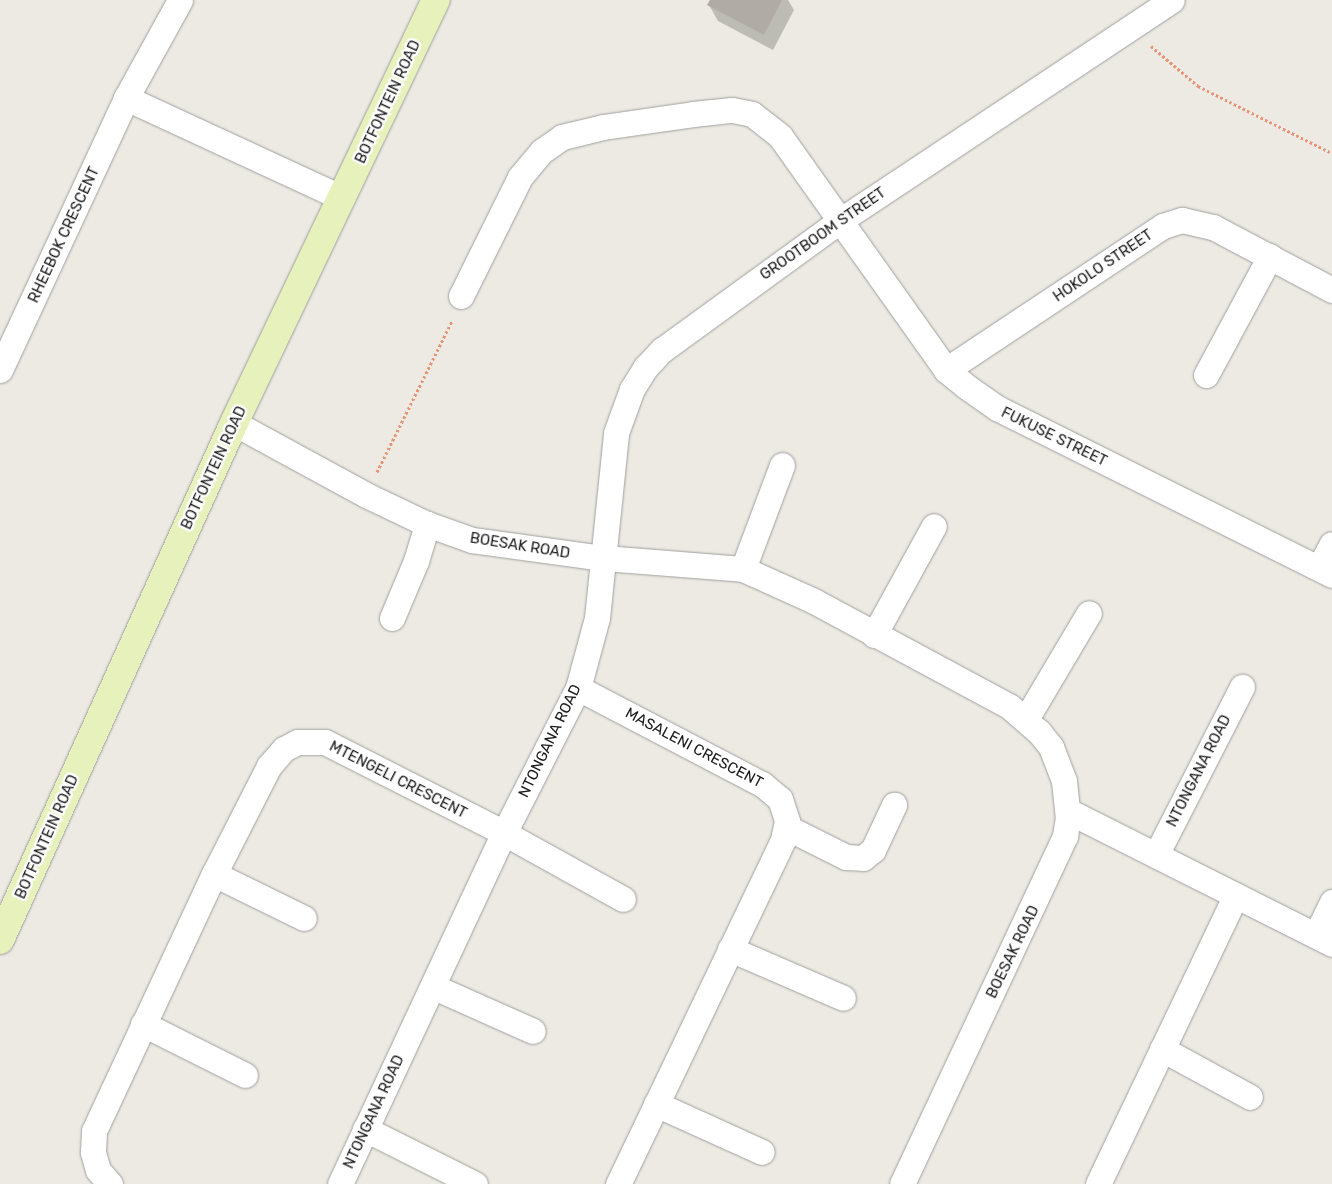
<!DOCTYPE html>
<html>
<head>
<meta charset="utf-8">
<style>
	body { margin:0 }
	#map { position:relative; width:1332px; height:1184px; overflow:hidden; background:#eceae2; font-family:Rubik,sans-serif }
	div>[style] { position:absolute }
	.shadow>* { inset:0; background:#0003 }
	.building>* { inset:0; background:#b0aca5 }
	.path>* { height:3px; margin-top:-1.5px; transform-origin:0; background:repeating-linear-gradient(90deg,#e89376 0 2.5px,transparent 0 5px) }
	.roads { filter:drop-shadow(0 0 1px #9f9f9f) drop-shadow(0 0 1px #9f9f9f) }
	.street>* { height:25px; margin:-12.5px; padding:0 12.5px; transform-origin:12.5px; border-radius:12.5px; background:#fff }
	.secondary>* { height:28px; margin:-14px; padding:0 14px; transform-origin:14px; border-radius:14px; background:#e6f1bb }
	span { translate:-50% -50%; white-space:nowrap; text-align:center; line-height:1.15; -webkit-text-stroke:5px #fff; paint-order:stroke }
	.street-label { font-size:15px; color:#1b1b1b }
</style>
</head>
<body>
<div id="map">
	<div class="shadow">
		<i style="clip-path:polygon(711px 0,788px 0,794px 10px,773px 50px,718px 21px,709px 5px)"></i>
	</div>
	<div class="building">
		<i style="clip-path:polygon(710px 0,782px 0,764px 35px,707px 5px)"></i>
	</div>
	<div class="path">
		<i style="left:1151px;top:46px;width:62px;rotate:40.4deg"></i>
		<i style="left:1198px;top:86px;width:150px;rotate:26.6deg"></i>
		<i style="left:377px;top:472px;width:169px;rotate:-63.6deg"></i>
	</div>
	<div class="roads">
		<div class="street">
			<i style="left:126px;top:98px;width:238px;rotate:24.8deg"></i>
			<i style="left:461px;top:296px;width:133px;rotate:-63.6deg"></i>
			<i style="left:520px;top:177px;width:34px;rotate:-50deg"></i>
			<i style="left:542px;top:151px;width:24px;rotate:-35deg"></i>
			<i style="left:562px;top:137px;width:42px;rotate:-13.7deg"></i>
			<i style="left:603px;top:127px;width:91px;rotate:-8.2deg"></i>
			<i style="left:693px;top:114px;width:39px;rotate:-6deg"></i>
			<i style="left:732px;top:110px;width:20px;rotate:11deg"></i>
			<i style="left:752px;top:114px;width:36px;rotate:38deg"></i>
			<i style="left:780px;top:136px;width:287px;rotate:54.6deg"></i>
			<i style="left:946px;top:370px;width:27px;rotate:39deg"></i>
			<i style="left:967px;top:387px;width:37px;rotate:35deg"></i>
			<i style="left:997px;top:408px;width:374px;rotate:26.5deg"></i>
			<i style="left:0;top:370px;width:300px;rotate:-65.1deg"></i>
			<i style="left:126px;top:98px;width:112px;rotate:-61.1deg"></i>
			<i style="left:946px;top:370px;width:260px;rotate:-33.6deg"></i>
			<i style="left:1163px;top:226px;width:20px;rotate:-18deg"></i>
			<i style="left:1182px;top:220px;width:32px;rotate:13deg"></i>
			<i style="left:1213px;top:227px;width:135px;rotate:27.9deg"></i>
			<i style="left:1206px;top:375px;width:135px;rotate:-61.7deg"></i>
			<i style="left:234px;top:423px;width:150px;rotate:28.6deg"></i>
			<i style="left:366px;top:495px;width:68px;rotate:25.4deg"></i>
			<i style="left:427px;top:524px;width:48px;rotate:19.6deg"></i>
			<i style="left:472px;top:540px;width:133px;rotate:7.8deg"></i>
			<i style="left:604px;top:558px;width:139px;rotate:4.5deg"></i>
			<i style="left:743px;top:569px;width:76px;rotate:24.2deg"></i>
			<i style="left:812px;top:600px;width:224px;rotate:28.3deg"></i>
			<i style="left:1009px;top:706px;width:40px;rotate:41deg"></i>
			<i style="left:1039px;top:732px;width:19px;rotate:51deg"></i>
			<i style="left:1051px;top:747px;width:36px;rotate:69deg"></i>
			<i style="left:1064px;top:781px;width:36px;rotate:84deg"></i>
			<i style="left:1068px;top:817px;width:19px;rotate:99deg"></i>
			<i style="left:1065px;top:836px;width:384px;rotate:115.1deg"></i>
			<i style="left:1319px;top:568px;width:27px;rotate:-62deg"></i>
			<i style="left:743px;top:569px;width:111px;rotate:-69.4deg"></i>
			<i style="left:392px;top:618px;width:62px;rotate:-67.2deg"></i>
			<i style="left:416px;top:561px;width:39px;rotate:-73deg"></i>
			<i style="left:874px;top:635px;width:124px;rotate:-61.2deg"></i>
			<i style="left:578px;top:688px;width:208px;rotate:27.6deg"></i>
			<i style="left:762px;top:784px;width:23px;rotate:40deg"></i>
			<i style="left:780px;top:799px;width:23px;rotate:72deg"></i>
			<i style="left:787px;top:821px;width:19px;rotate:102deg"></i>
			<i style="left:783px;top:840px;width:382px;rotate:115.6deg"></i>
			<i style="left:1026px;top:719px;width:123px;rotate:-59.3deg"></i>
			<i style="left:1068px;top:811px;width:296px;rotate:26.7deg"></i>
			<i style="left:786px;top:827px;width:67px;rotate:26.6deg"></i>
			<i style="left:846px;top:857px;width:17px;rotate:3deg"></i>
			<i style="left:863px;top:858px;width:13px;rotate:-39deg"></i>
			<i style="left:873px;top:850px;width:50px;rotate:-65deg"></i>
			<i style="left:1156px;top:855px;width:189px;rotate:-62.9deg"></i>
			<i style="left:214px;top:874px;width:100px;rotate:26.1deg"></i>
			<i style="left:1316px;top:935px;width:37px;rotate:-64deg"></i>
			<i style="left:730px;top:949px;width:123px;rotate:23.4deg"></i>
			<i style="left:434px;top:987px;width:108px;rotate:24deg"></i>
			<i style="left:143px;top:1024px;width:114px;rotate:26.6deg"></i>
			<i style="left:1162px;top:1049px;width:100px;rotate:28.6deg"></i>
			<i style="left:656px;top:1104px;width:116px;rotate:24.4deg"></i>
			<i style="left:365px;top:1129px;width:123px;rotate:26.6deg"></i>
			<i style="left:110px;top:1184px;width:18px;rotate:-131deg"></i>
			<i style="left:98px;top:1170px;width:19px;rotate:-106deg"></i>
			<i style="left:93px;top:1152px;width:21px;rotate:-87deg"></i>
			<i style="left:94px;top:1131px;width:284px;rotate:-65deg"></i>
			<i style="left:214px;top:874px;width:121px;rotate:-63deg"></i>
			<i style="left:269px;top:766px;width:23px;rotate:-49deg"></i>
			<i style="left:284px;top:749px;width:15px;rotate:-28deg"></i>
			<i style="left:297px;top:742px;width:28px"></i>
			<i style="left:325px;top:742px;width:201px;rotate:26.9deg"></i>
			<i style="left:504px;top:833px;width:136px;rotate:29deg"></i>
			<i style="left:340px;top:1184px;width:387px;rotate:-65deg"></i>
			<i style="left:504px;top:833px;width:163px;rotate:-63deg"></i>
			<i style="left:578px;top:688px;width:73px;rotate:-74.8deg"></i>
			<i style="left:597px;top:618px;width:186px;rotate:-84.1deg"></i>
			<i style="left:616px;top:433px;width:47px;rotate:-70deg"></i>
			<i style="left:632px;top:389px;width:25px;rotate:-58deg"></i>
			<i style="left:645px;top:368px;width:25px;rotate:-47deg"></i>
			<i style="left:662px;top:350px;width:221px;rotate:-36deg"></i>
			<i style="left:841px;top:220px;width:397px;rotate:-33.6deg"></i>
			<i style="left:1098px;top:1184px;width:320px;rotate:-64.5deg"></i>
		</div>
		<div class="secondary">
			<i style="left:0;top:940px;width:567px;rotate:-65.65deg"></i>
			<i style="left:234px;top:423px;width:469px;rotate:-64.5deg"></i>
		</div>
	</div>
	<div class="street-label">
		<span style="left:388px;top:102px;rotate:-65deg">BOTFONTEIN ROAD</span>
		<span style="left:823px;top:234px;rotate:-35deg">GROOTBOOM STREET</span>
		<span style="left:64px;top:235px;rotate:-65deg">RHEEBOK CRESCENT</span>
		<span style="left:1103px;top:266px;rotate:-34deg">HOKOLO STREET</span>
		<span style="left:1054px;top:437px;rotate:26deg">FUKUSE STREET</span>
		<span style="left:214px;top:468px;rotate:-65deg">BOTFONTEIN ROAD</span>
		<span style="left:520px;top:546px;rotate:9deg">BOESAK ROAD</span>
		<span style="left:550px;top:741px;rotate:-64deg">NTONGANA ROAD</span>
		<span style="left:694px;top:748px;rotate:28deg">MASALENI CRESCENT</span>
		<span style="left:1199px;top:771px;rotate:-63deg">NTONGANA ROAD</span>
		<span style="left:398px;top:780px;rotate:27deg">MTENGELI CRESCENT</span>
		<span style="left:47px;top:837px;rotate:-66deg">BOTFONTEIN ROAD</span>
		<span style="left:1013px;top:952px;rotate:-64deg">BOESAK ROAD</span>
		<span style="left:374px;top:1112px;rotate:-65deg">NTONGANA ROAD</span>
	</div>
</div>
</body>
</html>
